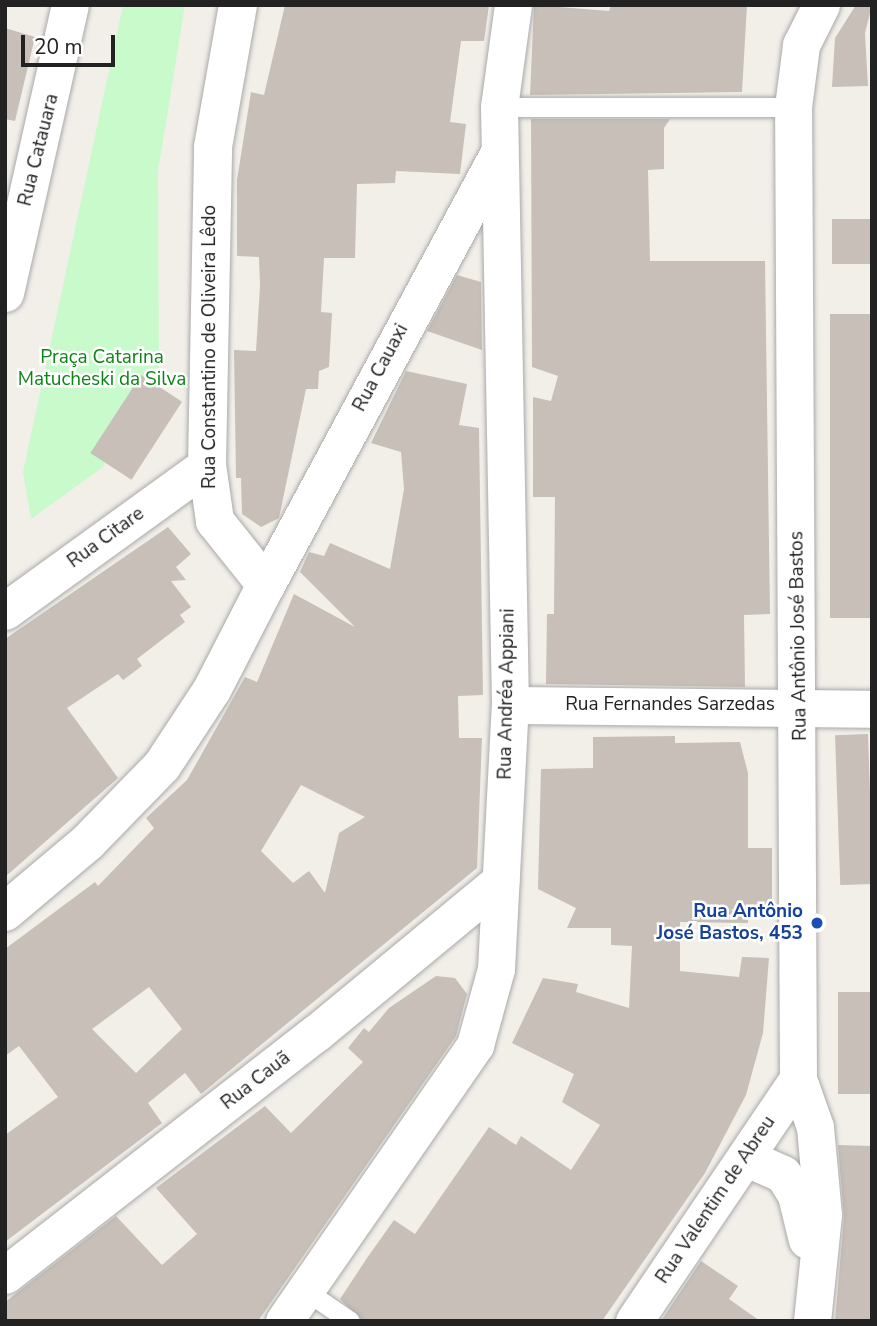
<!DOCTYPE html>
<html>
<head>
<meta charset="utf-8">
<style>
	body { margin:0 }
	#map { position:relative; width:877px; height:1326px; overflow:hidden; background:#f2efe9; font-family:"Nunito Sans",sans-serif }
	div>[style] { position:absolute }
	.park>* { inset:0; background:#c8facc }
	.building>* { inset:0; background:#c7bfb8; transform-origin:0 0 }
	.roads { filter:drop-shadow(0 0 2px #a9a9a9) drop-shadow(0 0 2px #a9a9a9) }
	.service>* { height:19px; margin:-9.5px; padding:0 9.5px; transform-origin:9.5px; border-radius:9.5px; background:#fff }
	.minor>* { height:37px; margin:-18.5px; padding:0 18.5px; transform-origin:18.5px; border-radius:18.5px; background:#fff }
	.tertiary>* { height:38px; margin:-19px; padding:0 19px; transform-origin:19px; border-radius:19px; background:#fff }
	.dots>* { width:19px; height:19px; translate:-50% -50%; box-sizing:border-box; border:4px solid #fff; border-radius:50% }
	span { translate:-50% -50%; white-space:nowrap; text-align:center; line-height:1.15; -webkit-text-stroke:5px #fff; paint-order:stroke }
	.street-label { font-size:19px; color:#222 }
	.park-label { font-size:19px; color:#0c8416 }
	.transit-label { font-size:19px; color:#164399; font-weight:700 }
	.right { translate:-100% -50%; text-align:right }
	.frame { position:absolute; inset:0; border:7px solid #222; pointer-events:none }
	.scale { position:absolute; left:21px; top:35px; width:94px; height:32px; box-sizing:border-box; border:4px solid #222; border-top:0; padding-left:9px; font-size:21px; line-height:24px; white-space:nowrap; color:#222; -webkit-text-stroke:5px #fff; paint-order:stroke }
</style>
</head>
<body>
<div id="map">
	<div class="park">
		<i style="clip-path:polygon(123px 5px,185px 5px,158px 172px,159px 381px,102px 468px,31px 519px,23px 472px)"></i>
	</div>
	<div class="building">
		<i style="clip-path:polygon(285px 5px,489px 5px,484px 41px,461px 41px,450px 122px,466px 124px,460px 174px,396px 171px,395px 183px,357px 184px,355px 258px,324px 258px,321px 312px,332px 313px,329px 367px,319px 371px,318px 389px,306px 389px,279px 518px,261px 527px,242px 514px,241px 478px,236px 478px,234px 350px,256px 351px,260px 286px,259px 257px,237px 256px,237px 180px,251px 92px,264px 95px)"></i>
		<i style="clip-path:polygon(534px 5px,609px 11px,611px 5px,747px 5px,742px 92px,530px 95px)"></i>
		<i style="clip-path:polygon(856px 5px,872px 5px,865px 33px,868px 86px,832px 87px,835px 38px)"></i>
		<i style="clip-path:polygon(5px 28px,35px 37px,15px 121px,5px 119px)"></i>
		<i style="clip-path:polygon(531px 119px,670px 119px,664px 128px,664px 169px,648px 170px,650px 261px,765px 261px,770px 614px,744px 615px,745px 687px,546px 684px,547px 614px,554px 614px,555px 497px,533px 497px,533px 397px,551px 401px,558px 376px,532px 367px)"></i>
		<i style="left:872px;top:219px;width:45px;height:40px;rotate:90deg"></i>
		<i style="clip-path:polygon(457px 275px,481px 282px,482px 350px,427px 331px)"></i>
		<i style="left:872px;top:314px;width:304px;height:42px;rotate:90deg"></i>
		<i style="clip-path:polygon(evenodd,406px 371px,467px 384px,459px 425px,479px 428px,483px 695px,458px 696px,459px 738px,482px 738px,477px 868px,201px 1094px,185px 1073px,148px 1103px,162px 1123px,5px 1242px,5px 1135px,58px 1097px,19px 1046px,5px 1056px,5px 949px,95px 882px,98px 886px,154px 828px,146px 818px,187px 780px,245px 677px,257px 682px,294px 594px,355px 627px,300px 572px,309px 552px,324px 556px,330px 543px,390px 569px,404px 489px,401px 452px,371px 443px,406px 371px,301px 785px,365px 817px,339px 833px,325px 893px,309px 871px,293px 883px,261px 851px,301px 785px,406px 371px,149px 987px,182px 1029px,136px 1073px,92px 1029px,149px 987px)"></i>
		<i style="left:141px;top:375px;width:49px;height:93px;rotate:33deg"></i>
		<i style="clip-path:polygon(168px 527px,191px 554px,176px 567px,186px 580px,171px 581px,191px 607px,180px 615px,185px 622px,137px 659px,142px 666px,123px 680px,118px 674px,67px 708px,118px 778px,5px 877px,5px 639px)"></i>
		<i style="left:868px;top:734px;width:150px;height:33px;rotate:88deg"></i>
		<i style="clip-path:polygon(675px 736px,675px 743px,740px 742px,748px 773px,748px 848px,772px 848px,772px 909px,748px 909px,748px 923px,680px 922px,680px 971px,739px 977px,742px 957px,769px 958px,763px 1033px,746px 1095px,705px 1173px,602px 1321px,362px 1321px,340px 1299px,367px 1258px,394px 1220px,415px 1234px,489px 1127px,516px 1145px,521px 1136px,571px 1170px,600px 1125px,562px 1102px,574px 1074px,512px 1043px,543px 978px,578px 984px,576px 992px,629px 1008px,632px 946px,611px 945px,611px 928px,567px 928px,576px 908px,538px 889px,541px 769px,593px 768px,593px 737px)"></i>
		<i style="clip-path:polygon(436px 976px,455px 978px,467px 994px,456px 1036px,258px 1321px,5px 1321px,5px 1302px,116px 1216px,162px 1265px,197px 1234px,156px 1188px,265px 1106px,291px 1133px,363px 1062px,348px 1048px,364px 1028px,369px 1032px,389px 1008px)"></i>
		<i style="left:838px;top:992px;width:34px;height:102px"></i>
		<i style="clip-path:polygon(838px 1145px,872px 1146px,872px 1321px,835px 1321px,844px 1217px)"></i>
		<i style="clip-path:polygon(701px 1261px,738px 1286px,729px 1299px,760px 1321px,661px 1321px)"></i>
	</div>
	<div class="roads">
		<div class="service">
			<i style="left:499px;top:107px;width:294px"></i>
			<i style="left:306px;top:1291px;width:53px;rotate:34.3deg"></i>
		</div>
		<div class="minor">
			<i style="left:5px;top:293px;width:295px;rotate:-77.3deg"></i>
			<i style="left:266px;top:585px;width:489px;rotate:-61.7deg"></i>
			<i style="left:5px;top:611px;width:249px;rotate:-35.9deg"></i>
			<i style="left:510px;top:705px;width:362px;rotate:0.6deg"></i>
			<i style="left:747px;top:1158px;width:39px;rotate:24deg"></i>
			<i style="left:783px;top:1174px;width:25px;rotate:58deg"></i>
			<i style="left:796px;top:1195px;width:46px;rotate:76.3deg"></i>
			<i style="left:5px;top:1275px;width:393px;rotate:-37.9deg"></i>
			<i style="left:315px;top:1034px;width:241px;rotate:-39.6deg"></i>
			<i style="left:284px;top:1321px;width:336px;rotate:-55.3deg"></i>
			<i style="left:475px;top:1045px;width:79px;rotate:-74.6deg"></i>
			<i style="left:496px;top:969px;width:264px;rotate:-87deg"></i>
			<i style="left:510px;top:705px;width:598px;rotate:-91.05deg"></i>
			<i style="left:499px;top:107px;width:103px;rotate:-82.2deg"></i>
			<i style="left:634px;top:1321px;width:292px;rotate:-55.9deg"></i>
			<i style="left:812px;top:1321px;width:107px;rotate:-84.1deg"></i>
			<i style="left:823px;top:1215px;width:88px;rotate:-95.2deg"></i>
			<i style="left:815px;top:1127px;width:51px;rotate:-109.5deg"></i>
			<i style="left:798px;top:1079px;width:972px;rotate:-90.29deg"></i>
			<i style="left:793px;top:107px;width:63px;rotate:-82.6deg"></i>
			<i style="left:801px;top:45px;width:45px;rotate:-63.4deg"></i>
		</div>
		<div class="tertiary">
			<i style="left:5px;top:912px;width:109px;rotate:-40.1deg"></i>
			<i style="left:88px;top:842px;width:106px;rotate:-45.8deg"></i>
			<i style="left:162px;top:766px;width:91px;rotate:-56.7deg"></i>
			<i style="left:212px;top:690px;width:118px;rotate:-62.8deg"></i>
			<i style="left:266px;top:585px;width:82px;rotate:-128.6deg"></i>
			<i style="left:215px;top:521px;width:57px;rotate:-98.1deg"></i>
			<i style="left:207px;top:465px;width:318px;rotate:-88.9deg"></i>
			<i style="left:213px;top:147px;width:144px;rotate:-80deg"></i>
		</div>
	</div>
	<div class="dots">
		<i style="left:817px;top:923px;background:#1a4fb4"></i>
	</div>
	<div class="street-label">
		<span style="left:39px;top:150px;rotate:-76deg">Rua Catauara</span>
		<span style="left:210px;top:347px;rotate:-90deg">Rua Constantino de Oliveira Lêdo</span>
		<span style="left:381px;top:368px;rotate:-62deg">Rua Cauaxi</span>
		<span style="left:106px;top:538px;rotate:-36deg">Rua Citare</span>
		<span style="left:799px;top:636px;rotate:-91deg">Rua Antônio José Bastos</span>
		<span style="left:507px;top:694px;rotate:-89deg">Rua Andréa Appiani</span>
		<span style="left:670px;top:705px">Rua Fernandes Sarzedas</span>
		<span style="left:256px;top:1081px;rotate:-38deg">Rua Cauã</span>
		<span style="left:716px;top:1200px;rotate:-56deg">Rua Valentim de Abreu</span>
	</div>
	<div class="park-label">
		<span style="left:102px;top:369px">Praça Catarina<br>Matucheski da Silva</span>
	</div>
	<div class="transit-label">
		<span class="right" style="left:803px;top:923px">Rua Antônio<br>José Bastos, 453</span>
	</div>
	<div class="frame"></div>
	<div class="scale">20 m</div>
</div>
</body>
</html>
